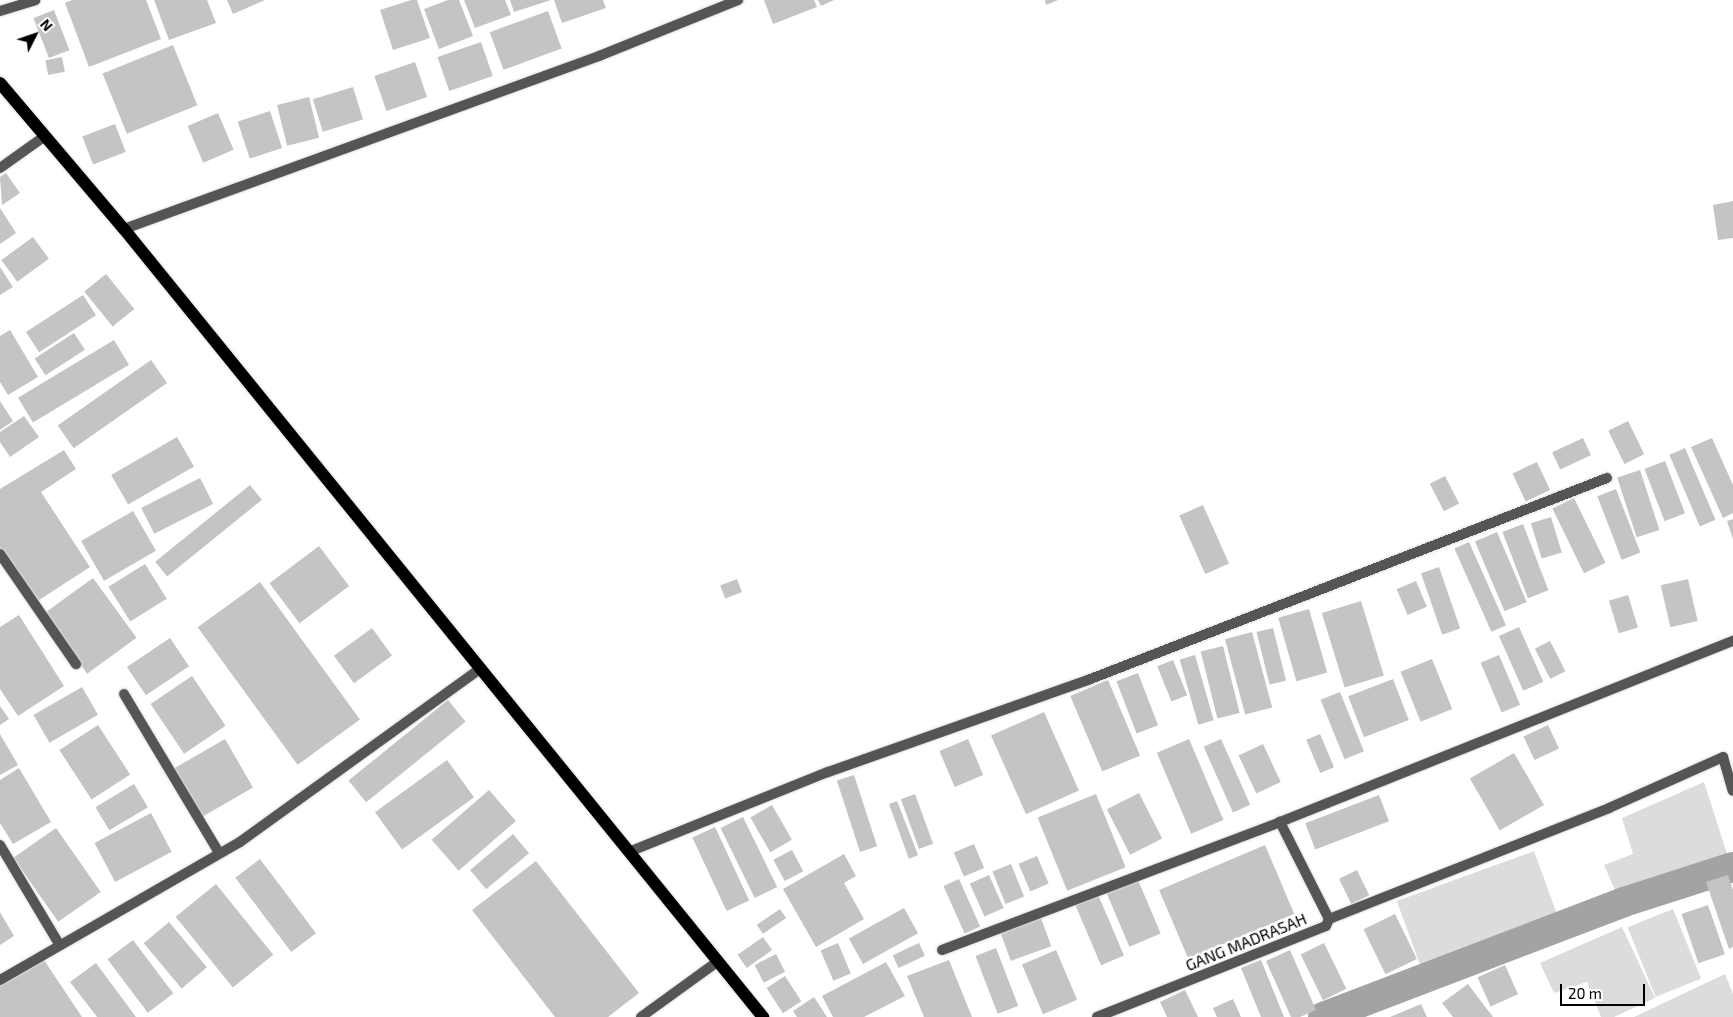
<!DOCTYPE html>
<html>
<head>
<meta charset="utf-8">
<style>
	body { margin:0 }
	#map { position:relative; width:1733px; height:1017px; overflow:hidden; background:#fff; font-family:"Exo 2",sans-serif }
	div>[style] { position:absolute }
	.green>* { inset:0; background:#dcdcdc; transform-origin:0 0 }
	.canal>* { height:30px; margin:-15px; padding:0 15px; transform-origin:15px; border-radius:15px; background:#a3a3a3 }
	.building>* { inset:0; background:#c4c4c4; transform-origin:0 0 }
	.roads { filter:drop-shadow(0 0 1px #dbdbdb) drop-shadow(0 0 1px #dbdbdb) }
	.street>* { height:10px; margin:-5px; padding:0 5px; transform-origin:5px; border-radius:5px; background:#555 }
	.primary>* { height:12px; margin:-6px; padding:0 6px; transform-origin:6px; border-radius:6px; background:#000 }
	span { translate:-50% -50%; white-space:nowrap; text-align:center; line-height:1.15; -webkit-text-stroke:5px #fff; paint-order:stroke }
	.street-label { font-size:16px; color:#000 }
	.north { position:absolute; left:10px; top:10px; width:50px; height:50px; -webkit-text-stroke:4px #fff; paint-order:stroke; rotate:49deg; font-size:14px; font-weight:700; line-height:20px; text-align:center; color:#000 }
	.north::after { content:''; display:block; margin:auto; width:18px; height:22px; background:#000; clip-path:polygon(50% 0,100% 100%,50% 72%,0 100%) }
	.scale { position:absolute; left:1560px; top:984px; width:85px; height:22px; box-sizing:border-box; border:2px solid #000; border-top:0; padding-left:6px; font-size:15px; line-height:18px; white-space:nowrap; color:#000; -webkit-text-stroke:4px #fff; paint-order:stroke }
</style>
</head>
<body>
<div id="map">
	<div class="green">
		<i style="clip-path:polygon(1704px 782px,1728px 857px,1615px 890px,1604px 865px,1633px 854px,1622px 818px)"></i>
		<i style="left:1534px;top:851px;width:72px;height:146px;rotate:70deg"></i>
		<i style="left:1673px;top:909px;width:75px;height:49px;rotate:68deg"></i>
		<i style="clip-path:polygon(1622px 927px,1655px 998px,1614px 1017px,1601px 1017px,1587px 982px,1554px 993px,1540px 963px)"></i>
		<i style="clip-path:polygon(1725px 974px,1733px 994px,1733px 1017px,1634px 1017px)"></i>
	</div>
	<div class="canal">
		<i style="left:1323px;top:1017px;width:322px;rotate:-20.9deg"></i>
		<i style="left:1624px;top:902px;width:114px;rotate:-17.8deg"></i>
	</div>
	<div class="building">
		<i style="clip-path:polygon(72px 0,146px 0,161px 39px,89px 67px,65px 3px)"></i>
		<i style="clip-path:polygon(154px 0,207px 0,216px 23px,169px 40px)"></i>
		<i style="clip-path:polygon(227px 0,265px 0,233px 14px)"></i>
		<i style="clip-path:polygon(411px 0,417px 0,430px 38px,393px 50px,380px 10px)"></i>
		<i style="clip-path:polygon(448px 0,459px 0,473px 36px,439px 49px,424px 9px)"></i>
		<i style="clip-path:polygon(464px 0,505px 0,511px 15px,475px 28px)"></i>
		<i style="clip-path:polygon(510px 0,551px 0,514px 12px)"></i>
		<i style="clip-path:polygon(554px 0,603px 0,606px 8px,562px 23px)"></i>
		<i style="clip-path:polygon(764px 0,814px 0,817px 7px,773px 24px)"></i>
		<i style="clip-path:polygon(818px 0,834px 0,821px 6px)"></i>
		<i style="clip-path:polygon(1045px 0,1058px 0,1046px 5px)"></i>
		<i style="left:54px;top:10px;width:43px;height:22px;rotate:69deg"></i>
		<i style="left:548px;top:11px;width:40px;height:62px;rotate:70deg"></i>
		<i style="left:481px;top:42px;width:36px;height:46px;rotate:71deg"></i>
		<i style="left:173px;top:45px;width:65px;height:76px;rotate:68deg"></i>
		<i style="left:62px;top:57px;width:15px;height:17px;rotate:79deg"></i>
		<i style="left:415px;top:62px;width:37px;height:43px;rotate:71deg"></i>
		<i style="left:353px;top:87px;width:34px;height:42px;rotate:73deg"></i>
		<i style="left:309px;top:97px;width:42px;height:33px;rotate:76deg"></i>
		<i style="left:270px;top:111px;width:39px;height:34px;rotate:72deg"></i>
		<i style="left:218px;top:113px;width:40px;height:33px;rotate:67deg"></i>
		<i style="left:115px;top:124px;width:30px;height:35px;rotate:69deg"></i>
		<i style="clip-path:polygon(6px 173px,20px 193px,2px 205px,0 177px)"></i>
		<i style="clip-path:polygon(1733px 201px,1733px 238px,1718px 240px,1713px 205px)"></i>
		<i style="clip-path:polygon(0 208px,16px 233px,0 244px)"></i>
		<i style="left:33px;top:237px;width:27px;height:39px;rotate:54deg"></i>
		<i style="clip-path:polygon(0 267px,13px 287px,0 295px)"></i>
		<i style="left:106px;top:274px;width:45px;height:28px;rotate:51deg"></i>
		<i style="left:83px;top:295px;width:24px;height:68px;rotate:57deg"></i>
		<i style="clip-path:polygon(10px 330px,38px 377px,8px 395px,0 382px,0 336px)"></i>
		<i style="left:74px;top:333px;width:20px;height:47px;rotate:57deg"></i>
		<i style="left:114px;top:340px;width:29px;height:112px;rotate:59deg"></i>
		<i style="left:151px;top:360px;width:28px;height:114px;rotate:55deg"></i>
		<i style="clip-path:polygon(0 401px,13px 421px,0 430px)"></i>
		<i style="clip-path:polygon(24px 416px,39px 437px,10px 457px,0 442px,0 432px)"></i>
		<i style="left:1628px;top:421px;width:37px;height:22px;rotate:64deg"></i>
		<i style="left:177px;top:437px;width:34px;height:76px;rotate:60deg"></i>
		<i style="left:1583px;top:438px;width:19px;height:34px;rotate:65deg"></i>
		<i style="clip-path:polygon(1712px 438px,1733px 485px,1733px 513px,1723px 518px,1691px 447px)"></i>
		<i style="left:1685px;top:448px;width:78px;height:17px;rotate:67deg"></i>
		<i style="clip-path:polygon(64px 450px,76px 469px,41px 492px,90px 567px,36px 602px,0 547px,0 489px)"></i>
		<i style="left:1665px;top:461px;width:56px;height:22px;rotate:69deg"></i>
		<i style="left:1537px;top:462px;width:31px;height:27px;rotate:65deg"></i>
		<i style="left:1640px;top:470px;width:63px;height:24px;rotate:72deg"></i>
		<i style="left:1445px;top:476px;width:31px;height:17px;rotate:63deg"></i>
		<i style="left:200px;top:478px;width:29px;height:66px;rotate:63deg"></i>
		<i style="left:250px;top:485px;width:19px;height:122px;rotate:51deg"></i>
		<i style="left:1616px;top:489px;width:68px;height:20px;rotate:69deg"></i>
		<i style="left:1574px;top:498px;width:72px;height:24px;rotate:64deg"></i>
		<i style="left:1203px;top:505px;width:64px;height:26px;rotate:66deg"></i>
		<i style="left:133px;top:511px;width:46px;height:60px;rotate:60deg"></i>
		<i style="left:1551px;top:517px;width:37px;height:21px;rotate:73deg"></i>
		<i style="clip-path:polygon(1733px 519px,1733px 539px,1727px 521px)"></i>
		<i style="left:1523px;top:524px;width:71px;height:22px;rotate:69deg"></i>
		<i style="left:1497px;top:532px;width:76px;height:24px;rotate:67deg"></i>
		<i style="left:1469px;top:542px;width:91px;height:16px;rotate:66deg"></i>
		<i style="left:319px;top:546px;width:50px;height:62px;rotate:53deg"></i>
		<i style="left:145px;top:564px;width:41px;height:43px;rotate:58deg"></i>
		<i style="left:1439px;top:567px;width:65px;height:19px;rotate:71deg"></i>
		<i style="left:93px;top:578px;width:74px;height:61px;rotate:54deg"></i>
		<i style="left:737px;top:579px;width:14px;height:18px;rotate:69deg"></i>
		<i style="left:1688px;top:579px;width:43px;height:28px;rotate:77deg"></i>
		<i style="left:1416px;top:581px;width:28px;height:21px;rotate:67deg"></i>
		<i style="left:260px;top:582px;width:170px;height:77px;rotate:54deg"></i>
		<i style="left:1628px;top:595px;width:34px;height:20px;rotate:73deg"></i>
		<i style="left:1361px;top:601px;width:78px;height:41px;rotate:73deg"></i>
		<i style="left:1309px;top:609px;width:66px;height:32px;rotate:74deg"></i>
		<i style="clip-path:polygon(19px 615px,64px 686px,18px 716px,0 689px,0 627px)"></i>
		<i style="left:1519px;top:627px;width:60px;height:22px;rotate:66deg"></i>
		<i style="left:372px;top:628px;width:34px;height:47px;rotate:54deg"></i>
		<i style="left:1273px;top:628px;width:54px;height:17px;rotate:76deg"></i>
		<i style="left:1252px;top:632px;width:78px;height:28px;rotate:75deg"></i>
		<i style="left:170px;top:638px;width:34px;height:52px;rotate:56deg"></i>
		<i style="left:1550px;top:641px;width:34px;height:17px;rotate:63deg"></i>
		<i style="left:1223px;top:646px;width:69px;height:23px;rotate:76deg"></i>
		<i style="left:1195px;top:655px;width:68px;height:16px;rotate:74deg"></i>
		<i style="left:1499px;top:655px;width:54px;height:20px;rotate:67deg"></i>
		<i style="left:1432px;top:659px;width:54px;height:34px;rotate:68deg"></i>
		<i style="left:1173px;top:660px;width:38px;height:17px;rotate:68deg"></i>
		<i style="left:1138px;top:673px;width:56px;height:23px;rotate:69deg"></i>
		<i style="left:192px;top:676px;width:60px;height:50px;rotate:56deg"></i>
		<i style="left:1393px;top:679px;width:44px;height:48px;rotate:69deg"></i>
		<i style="left:1108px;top:680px;width:82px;height:41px;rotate:67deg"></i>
		<i style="left:82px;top:687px;width:32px;height:56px;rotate:60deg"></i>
		<i style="left:1340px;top:692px;width:64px;height:21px;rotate:68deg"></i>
		<i style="left:448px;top:700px;width:28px;height:128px;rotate:51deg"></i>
		<i style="clip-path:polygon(0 706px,9px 719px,0 725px)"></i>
		<i style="left:1044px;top:712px;width:86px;height:58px;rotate:66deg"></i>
		<i style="left:98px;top:725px;width:59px;height:46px;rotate:57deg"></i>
		<i style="left:1548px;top:725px;width:26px;height:27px;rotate:65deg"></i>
		<i style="clip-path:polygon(0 734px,18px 765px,0 775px)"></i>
		<i style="left:1320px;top:734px;width:36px;height:15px;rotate:67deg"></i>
		<i style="left:225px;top:739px;width:56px;height:60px;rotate:60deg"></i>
		<i style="left:968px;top:739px;width:39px;height:31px;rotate:67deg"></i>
		<i style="left:1189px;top:739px;width:88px;height:35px;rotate:67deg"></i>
		<i style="left:1221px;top:739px;width:72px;height:19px;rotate:66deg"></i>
		<i style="left:1263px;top:744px;width:42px;height:27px;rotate:65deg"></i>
		<i style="left:1514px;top:753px;width:60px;height:51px;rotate:60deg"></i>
		<i style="left:447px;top:760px;width:46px;height:89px;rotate:54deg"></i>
		<i style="clip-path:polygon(19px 768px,51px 822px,13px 844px,0 823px,0 780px)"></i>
		<i style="left:854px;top:775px;width:75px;height:18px;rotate:72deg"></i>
		<i style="left:134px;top:784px;width:27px;height:45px;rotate:59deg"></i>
		<i style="left:489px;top:790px;width:41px;height:76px;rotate:49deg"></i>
		<i style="left:1139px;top:793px;width:51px;height:36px;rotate:63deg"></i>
		<i style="left:915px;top:794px;width:53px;height:15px;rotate:70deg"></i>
		<i style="left:1096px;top:794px;width:79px;height:63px;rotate:68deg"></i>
		<i style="left:1379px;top:795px;width:28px;height:79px;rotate:69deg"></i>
		<i style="clip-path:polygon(897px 801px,918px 855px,909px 859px,889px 804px)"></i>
		<i style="left:772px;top:805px;width:40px;height:25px;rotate:60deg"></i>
		<i style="left:151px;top:813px;width:44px;height:64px;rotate:62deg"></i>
		<i style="left:743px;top:817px;width:78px;height:25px;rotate:64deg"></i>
		<i style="left:715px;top:827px;width:81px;height:25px;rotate:65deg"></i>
		<i style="left:56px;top:828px;width:78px;height:52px;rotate:55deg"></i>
		<i style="left:513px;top:834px;width:25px;height:56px;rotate:50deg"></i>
		<i style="left:974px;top:844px;width:26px;height:22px;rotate:67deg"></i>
		<i style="left:1265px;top:845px;width:75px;height:115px;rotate:67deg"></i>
		<i style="left:792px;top:850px;width:24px;height:21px;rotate:62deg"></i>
		<i style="clip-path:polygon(844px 854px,856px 876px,844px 883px,864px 919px,816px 947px,783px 889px)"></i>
		<i style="left:1037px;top:856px;width:30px;height:20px;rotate:67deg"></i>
		<i style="left:260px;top:859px;width:93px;height:31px;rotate:53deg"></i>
		<i style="clip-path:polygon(536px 861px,639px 993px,608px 1017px,555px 1017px,472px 910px)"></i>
		<i style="left:1011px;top:864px;width:35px;height:20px;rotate:68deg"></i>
		<i style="left:1357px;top:870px;width:28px;height:20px;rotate:64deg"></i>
		<i style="left:989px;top:875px;width:36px;height:21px;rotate:66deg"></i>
		<i style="clip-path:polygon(1728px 875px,1733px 890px,1733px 947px,1729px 949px,1706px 882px)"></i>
		<i style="left:959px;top:879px;width:52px;height:17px;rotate:66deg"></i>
		<i style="left:1138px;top:880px;width:58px;height:34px;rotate:67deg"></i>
		<i style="left:216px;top:884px;width:91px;height:52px;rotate:51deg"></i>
		<i style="left:1097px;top:892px;width:69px;height:25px;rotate:67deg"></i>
		<i style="left:1708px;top:905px;width:52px;height:28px;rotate:71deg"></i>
		<i style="left:904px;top:908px;width:29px;height:63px;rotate:61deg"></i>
		<i style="left:780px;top:909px;width:11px;height:28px;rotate:56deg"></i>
		<i style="clip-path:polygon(0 912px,14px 936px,0 945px)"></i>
		<i style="left:1395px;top:914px;width:50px;height:35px;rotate:64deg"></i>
		<i style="left:1041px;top:918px;width:30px;height:43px;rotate:70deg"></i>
		<i style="left:169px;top:922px;width:59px;height:33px;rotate:50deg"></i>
		<i style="left:763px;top:937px;width:16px;height:31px;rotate:55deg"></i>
		<i style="left:133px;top:940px;width:67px;height:32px;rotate:53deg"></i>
		<i style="left:838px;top:943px;width:33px;height:19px;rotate:67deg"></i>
		<i style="left:919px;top:943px;width:14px;height:29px;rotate:65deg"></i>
		<i style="left:1324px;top:943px;width:51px;height:26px;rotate:64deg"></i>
		<i style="left:996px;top:948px;width:62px;height:22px;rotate:69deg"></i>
		<i style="left:1056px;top:950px;width:54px;height:37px;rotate:67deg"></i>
		<i style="clip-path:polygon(1290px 950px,1316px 1010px,1300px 1017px,1291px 1017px,1266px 961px)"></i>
		<i style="left:776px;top:954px;width:20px;height:24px;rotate:63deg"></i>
		<i style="clip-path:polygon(42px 957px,82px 1017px,0 1017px,0 985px)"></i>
		<i style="clip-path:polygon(949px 960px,972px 1017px,924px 1017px,907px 976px)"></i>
		<i style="clip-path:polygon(1261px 960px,1284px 1017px,1261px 1017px,1241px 968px)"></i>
		<i style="clip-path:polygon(886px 962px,905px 996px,864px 1017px,833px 1017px,822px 996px)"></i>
		<i style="clip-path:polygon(96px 963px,136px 1017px,97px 1017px,70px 982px)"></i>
		<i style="left:1505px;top:965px;width:32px;height:30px;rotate:66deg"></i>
		<i style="left:785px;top:976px;width:30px;height:22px;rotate:57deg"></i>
		<i style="clip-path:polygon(1468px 984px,1493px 1017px,1453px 1017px,1442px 1003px)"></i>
		<i style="clip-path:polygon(1185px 990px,1198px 1017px,1167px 1017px,1160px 1002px)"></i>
		<i style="clip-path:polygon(814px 997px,827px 1017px,797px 1017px,793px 1011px)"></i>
		<i style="clip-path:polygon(1233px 999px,1241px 1017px,1217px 1017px,1213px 1008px)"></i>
		<i style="clip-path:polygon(1421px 1004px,1427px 1017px,1390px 1017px)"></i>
	</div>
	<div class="roads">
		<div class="street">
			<i style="left:0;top:11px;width:37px;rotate:-17deg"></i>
			<i style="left:0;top:168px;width:55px;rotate:-35.4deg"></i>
			<i style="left:124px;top:229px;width:506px;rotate:-20.01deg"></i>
			<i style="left:599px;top:56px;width:150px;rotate:-21.9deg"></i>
			<i style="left:0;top:554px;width:134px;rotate:55.4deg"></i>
			<i style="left:124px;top:694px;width:185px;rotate:59.1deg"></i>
			<i style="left:0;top:845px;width:115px;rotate:59.2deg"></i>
			<i style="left:631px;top:851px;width:212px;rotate:-21.9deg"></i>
			<i style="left:828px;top:772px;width:276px;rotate:-19.5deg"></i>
			<i style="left:1088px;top:680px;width:557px;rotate:-21.27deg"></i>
			<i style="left:1329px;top:919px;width:301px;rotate:-21.6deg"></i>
			<i style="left:1609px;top:808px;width:125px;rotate:-24.1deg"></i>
			<i style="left:1723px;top:757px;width:35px;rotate:74deg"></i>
			<i style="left:942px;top:950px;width:361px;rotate:-20.7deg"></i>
			<i style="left:1280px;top:822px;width:488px;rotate:-21.8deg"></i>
			<i style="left:0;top:980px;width:277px;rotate:-29.9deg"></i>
			<i style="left:240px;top:842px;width:296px;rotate:-35.8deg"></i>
			<i style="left:641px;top:1017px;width:94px;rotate:-35.9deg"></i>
			<i style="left:1097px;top:1017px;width:246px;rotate:-21.7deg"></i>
			<i style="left:1326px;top:926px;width:8px;rotate:-67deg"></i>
			<i style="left:1329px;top:919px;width:109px;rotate:-116.8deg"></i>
		</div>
		<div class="primary">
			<i style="left:0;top:83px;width:192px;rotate:49.7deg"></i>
			<i style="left:124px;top:229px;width:1015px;rotate:50.96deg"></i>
		</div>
	</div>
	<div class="street-label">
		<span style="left:1246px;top:942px;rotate:-22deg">GANG MADRASAH</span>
	</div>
	<div class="north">N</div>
	<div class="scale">20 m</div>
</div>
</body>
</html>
